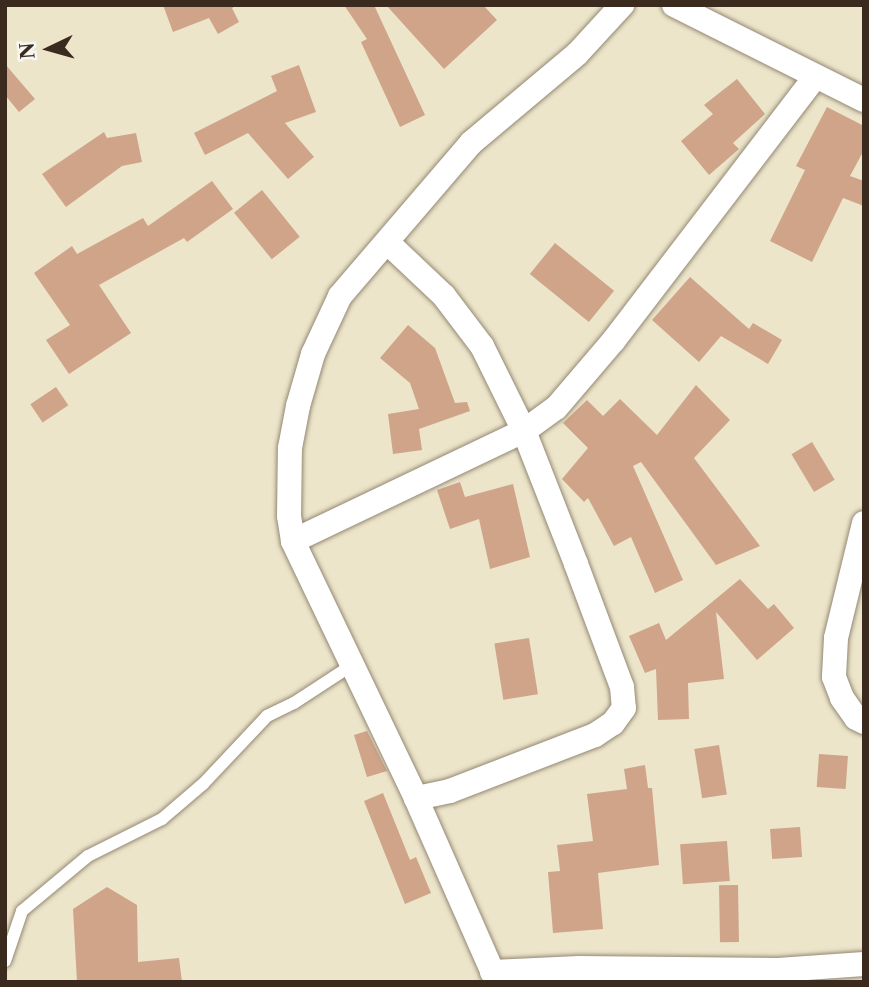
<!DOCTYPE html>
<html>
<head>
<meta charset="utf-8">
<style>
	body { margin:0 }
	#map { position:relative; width:869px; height:987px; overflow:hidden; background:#ece5ca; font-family:"Libre Caslon Text",serif }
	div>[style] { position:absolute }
	.building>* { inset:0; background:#cfa489; transform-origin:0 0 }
	.roads { filter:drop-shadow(0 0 2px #948874) drop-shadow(0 0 2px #948874) }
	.service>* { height:12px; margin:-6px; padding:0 6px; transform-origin:6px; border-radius:6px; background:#fff }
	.minor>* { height:24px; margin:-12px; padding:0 12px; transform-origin:12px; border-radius:12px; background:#fff }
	span { translate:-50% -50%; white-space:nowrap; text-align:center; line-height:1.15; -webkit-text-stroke:7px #f6f6f2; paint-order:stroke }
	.frame { position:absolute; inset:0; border:7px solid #3b2a1e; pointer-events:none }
	.north { position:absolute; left:14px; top:14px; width:70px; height:70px; -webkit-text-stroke:5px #f6f6f2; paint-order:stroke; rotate:265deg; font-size:19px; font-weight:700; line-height:28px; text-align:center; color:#3b2a1e }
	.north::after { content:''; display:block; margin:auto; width:24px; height:32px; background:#3b2a1e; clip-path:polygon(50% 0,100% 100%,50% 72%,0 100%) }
</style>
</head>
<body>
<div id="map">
	<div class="building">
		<i style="clip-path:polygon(163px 5px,237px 5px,232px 8px,239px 22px,218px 34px,209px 18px,173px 32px)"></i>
		<i style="clip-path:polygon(344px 5px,374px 5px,425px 115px,400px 127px,361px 42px,367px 39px)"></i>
		<i style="clip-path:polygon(386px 5px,483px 5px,497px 20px,444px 69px)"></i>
		<i style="clip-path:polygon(5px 64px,35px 99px,19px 112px,5px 95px)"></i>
		<i style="clip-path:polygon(299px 65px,316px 112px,285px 123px,314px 157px,288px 179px,248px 133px,205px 155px,194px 133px,277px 91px,271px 76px)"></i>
		<i style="clip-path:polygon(737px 79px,765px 114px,733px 143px,739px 149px,709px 175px,681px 141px,713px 114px,704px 105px)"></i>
		<i style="clip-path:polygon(827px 107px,864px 126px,864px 150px,850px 176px,864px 181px,864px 206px,843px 198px,812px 262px,770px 241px,805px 170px,796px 166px)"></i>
		<i style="clip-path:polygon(104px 132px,107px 138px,136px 133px,142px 162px,122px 166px,66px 207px,42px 174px)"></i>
		<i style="clip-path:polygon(212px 181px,233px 209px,187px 242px,184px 238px,99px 285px,131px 333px,69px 374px,46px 340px,70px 325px,34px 273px,72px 246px,77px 254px,143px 218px,148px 226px)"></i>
		<i style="left:262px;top:190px;width:60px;height:36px;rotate:51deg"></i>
		<i style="left:555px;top:243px;width:76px;height:40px;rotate:39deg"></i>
		<i style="clip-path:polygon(690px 277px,749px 329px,753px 323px,782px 340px,768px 364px,721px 336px,699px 362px,652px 320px)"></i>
		<i style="clip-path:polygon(408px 325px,435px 348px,455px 403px,467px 402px,470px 411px,419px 429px,422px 450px,393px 454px,388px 414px,419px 409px,410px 383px,380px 358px)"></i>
		<i style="clip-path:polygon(696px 385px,730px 420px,694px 458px,760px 546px,716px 565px,641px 462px,633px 466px,683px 580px,655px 593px,631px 537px,614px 546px,588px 498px,584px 502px,562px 479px,588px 448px,563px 423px,587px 400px,603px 416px,620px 399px,657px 435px)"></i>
		<i style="left:56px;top:387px;width:22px;height:31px;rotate:56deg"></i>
		<i style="left:812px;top:442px;width:44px;height:24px;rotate:59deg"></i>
		<i style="clip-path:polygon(460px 482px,465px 497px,513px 484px,530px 557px,490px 569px,479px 519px,450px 529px,437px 490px)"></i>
		<i style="clip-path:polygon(740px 579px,768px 609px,774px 604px,794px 628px,757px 660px,716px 612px,724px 679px,688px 683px,689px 719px,658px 720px,656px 669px,645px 673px,629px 636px,659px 623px,666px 640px)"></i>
		<i style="left:529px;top:638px;width:57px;height:35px;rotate:81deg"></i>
		<i style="clip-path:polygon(367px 731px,387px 771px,367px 777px,354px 735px)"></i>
		<i style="left:719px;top:745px;width:50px;height:25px;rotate:81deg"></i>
		<i style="left:819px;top:754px;width:29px;height:33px;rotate:4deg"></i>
		<i style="clip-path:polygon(645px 765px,648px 788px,652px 788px,659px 865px,598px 873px,603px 929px,553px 933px,548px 872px,560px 871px,557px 845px,593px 841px,587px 794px,627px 789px,624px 769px)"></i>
		<i style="clip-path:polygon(383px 793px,410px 860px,416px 857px,431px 893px,405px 904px,364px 801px)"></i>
		<i style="left:800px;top:827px;width:30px;height:30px;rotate:86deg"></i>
		<i style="left:727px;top:841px;width:40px;height:47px;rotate:86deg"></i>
		<i style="left:738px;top:885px;width:57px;height:19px;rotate:89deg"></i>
		<i style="clip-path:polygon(107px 887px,137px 905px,138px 962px,179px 958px,182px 982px,77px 982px,73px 909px)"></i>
	</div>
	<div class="roads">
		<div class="service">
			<i style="left:5px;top:961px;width:53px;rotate:-71.2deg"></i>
			<i style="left:22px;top:911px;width:86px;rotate:-39.8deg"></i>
			<i style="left:88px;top:856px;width:83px;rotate:-26.6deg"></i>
			<i style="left:162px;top:819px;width:54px;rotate:-40.5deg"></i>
			<i style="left:203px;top:784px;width:93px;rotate:-46.7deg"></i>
			<i style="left:267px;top:716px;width:30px;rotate:-26deg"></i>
			<i style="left:294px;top:703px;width:69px;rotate:-33.2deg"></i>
		</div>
		<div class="minor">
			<i style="left:674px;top:5px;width:212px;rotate:26.6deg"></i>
			<i style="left:388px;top:243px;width:77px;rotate:43.4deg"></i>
			<i style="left:444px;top:296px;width:63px;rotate:52.8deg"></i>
			<i style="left:482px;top:346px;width:95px;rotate:63.7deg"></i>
			<i style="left:524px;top:431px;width:143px;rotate:68.6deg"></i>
			<i style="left:576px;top:564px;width:131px;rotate:69.5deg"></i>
			<i style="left:622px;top:687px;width:21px;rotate:85deg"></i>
			<i style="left:624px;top:708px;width:19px;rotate:126deg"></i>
			<i style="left:613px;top:723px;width:22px;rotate:146deg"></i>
			<i style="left:595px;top:735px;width:155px;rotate:158.9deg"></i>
			<i style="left:450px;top:791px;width:35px;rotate:168deg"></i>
			<i style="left:864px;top:523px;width:118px;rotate:103.7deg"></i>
			<i style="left:836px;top:638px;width:39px;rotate:93deg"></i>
			<i style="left:834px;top:677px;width:22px;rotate:69deg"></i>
			<i style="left:842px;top:698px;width:24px;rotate:55deg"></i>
			<i style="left:856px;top:718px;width:9px;rotate:27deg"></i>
			<i style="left:293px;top:541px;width:256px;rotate:-25.5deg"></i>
			<i style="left:524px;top:431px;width:39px;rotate:-36deg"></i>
			<i style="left:556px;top:408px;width:89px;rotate:-49.5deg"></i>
			<i style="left:614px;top:340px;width:331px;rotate:-52.6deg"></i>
			<i style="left:492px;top:972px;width:87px;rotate:-2.6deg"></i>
			<i style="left:579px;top:968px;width:199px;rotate:0.6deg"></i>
			<i style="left:778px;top:970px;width:86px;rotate:-4deg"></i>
			<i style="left:497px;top:982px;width:201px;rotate:-113.8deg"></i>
			<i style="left:416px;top:798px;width:285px;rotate:-115.6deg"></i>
			<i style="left:293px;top:541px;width:25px;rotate:-99deg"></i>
			<i style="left:289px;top:516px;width:68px;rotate:-89.2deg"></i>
			<i style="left:290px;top:448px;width:43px;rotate:-79.2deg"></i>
			<i style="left:298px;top:406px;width:54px;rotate:-73.9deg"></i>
			<i style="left:313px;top:354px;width:64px;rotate:-65deg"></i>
			<i style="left:340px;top:296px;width:201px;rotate:-49.4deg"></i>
			<i style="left:471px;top:143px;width:138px;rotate:-40deg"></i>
			<i style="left:577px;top:54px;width:67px;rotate:-47.4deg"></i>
		</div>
	</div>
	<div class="frame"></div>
	<div class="north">N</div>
</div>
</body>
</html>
